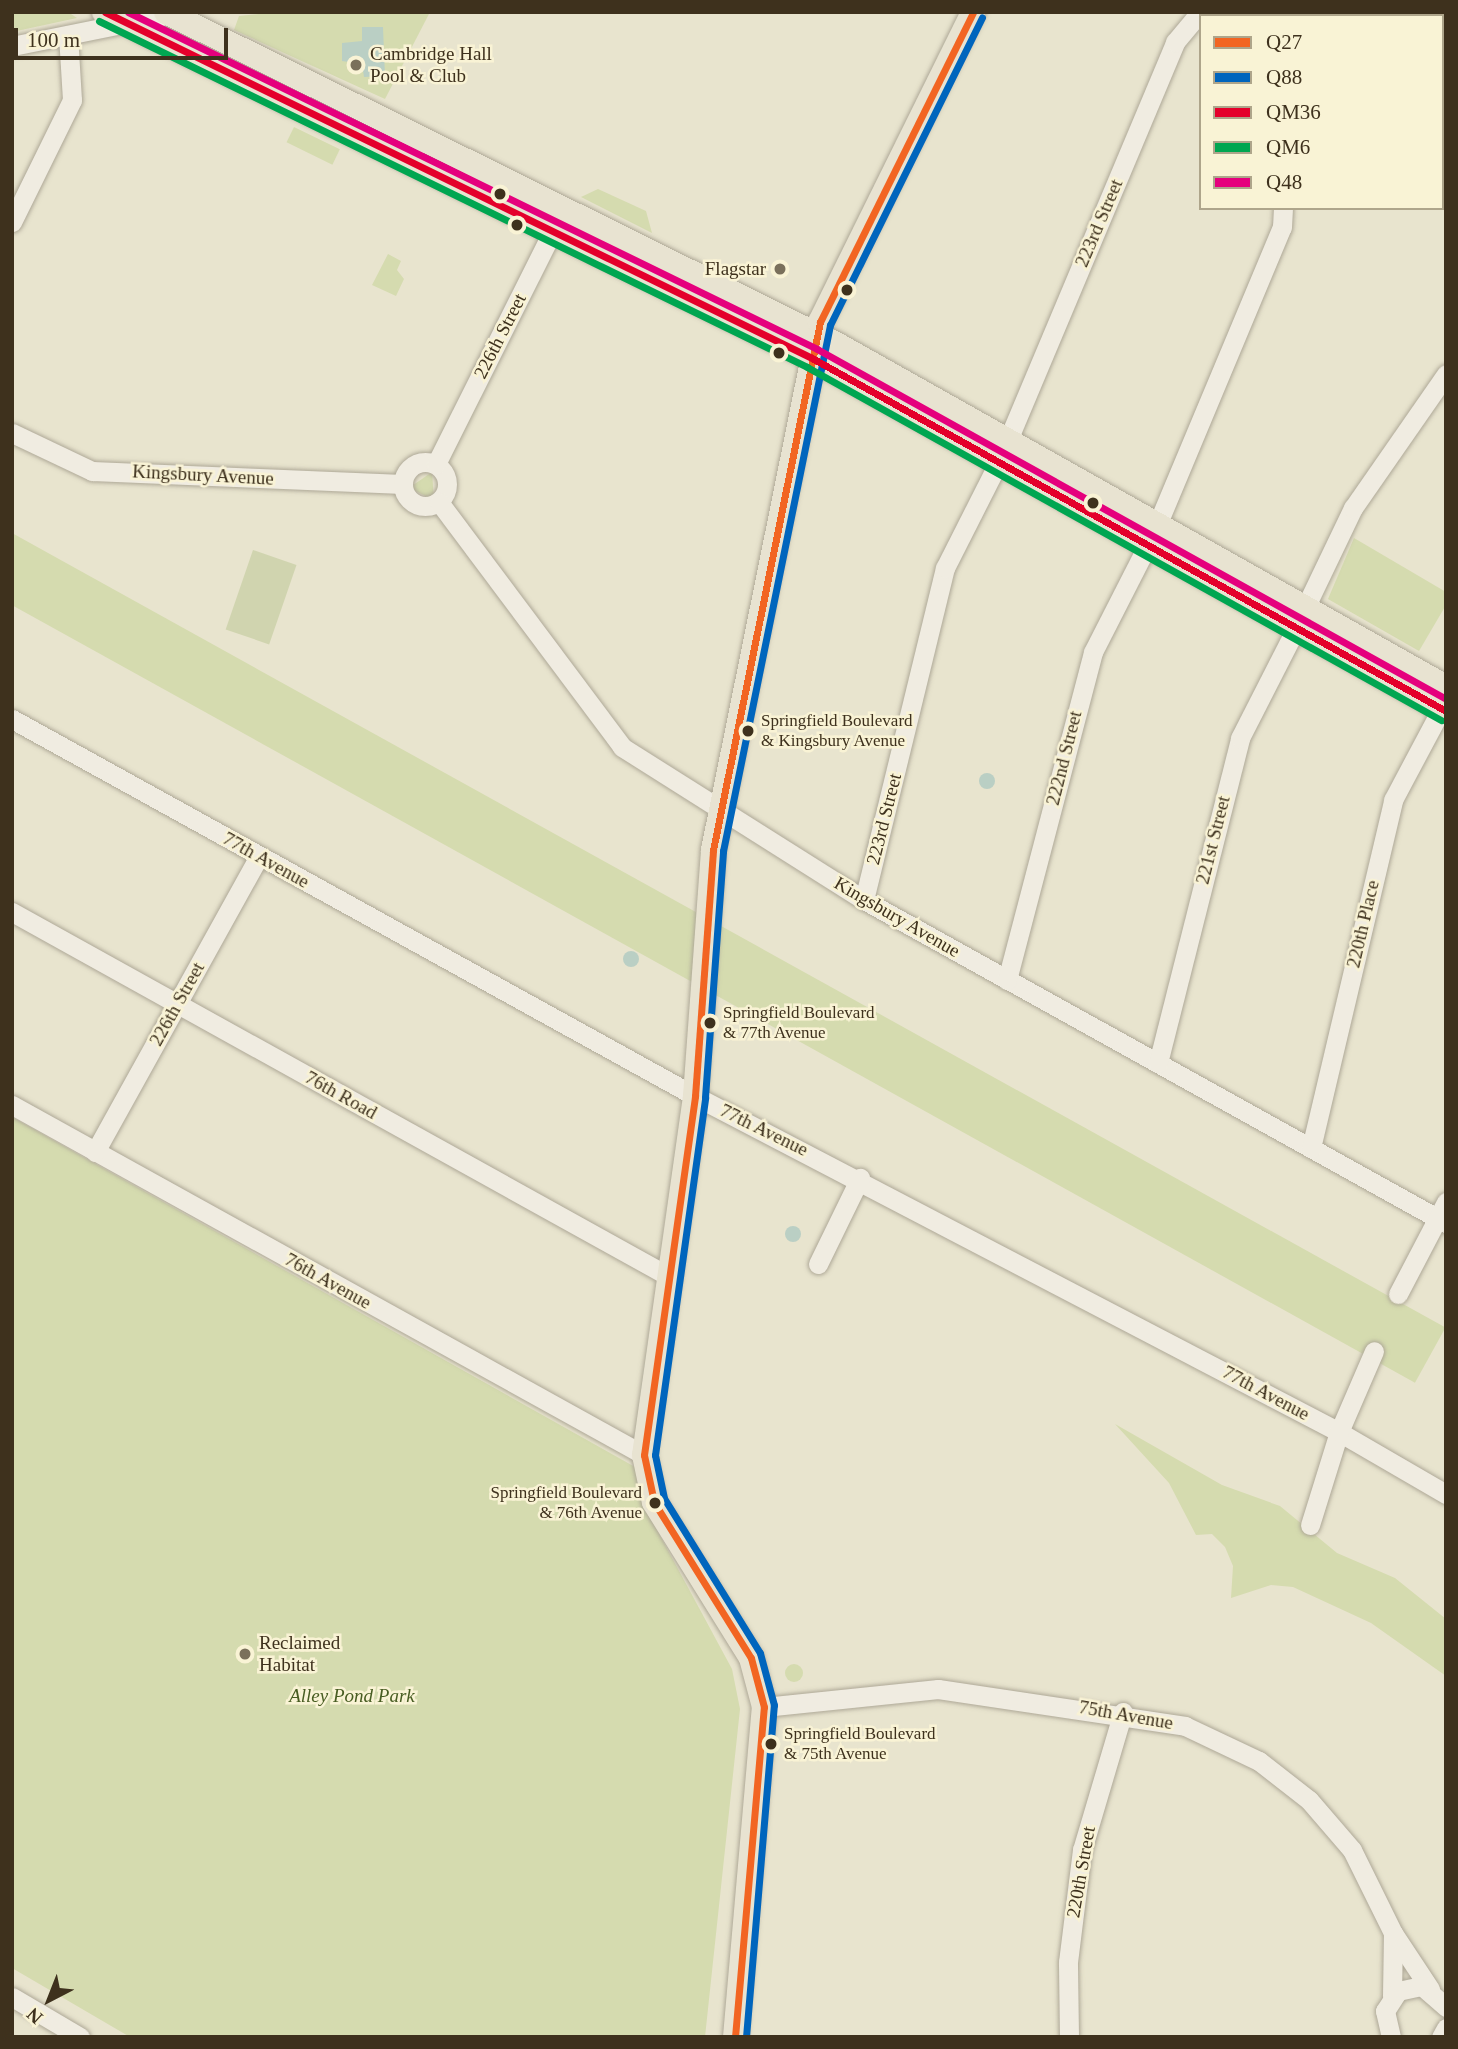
<!DOCTYPE html>
<html>
<head>
<meta charset="utf-8">
<style>
	body { margin:0 }
	#map { position:relative; width:1458px; height:2049px; overflow:hidden; background:#e8e4ce; font-family:"Times New Roman",serif }
	div>[style] { position:absolute }
	.green>* { inset:0; background:#d5dbaf; transform-origin:0 0 }
	.round { border-radius:50% }
	.cemetery>* { inset:0; background:#d0d4af; transform-origin:0 0 }
	.water>* { inset:0; background:#bacfc4 }
	.roads { filter:drop-shadow(0 0 2px #aea897) drop-shadow(0 0 2px #aea897) }
	.minor>* { height:19px; margin:-9.5px; padding:0 9.5px; transform-origin:9.5px; border-radius:9.5px; background:#f0ece1 }
	.minor>.ring { margin:-9.5px; padding:0; box-sizing:content-box; background:none; border:19px solid #f0ece1; border-radius:50% }
	.major>* { height:24px; margin:-12px; padding:0 12px; transform-origin:12px; border-radius:12px; background:#e8e3d1 }
	.bus-1>* { height:7px; margin:-3.5px; padding:0 3.5px; transform-origin:3.5px; border-radius:3.5px; background:#f26522 }
	.bus-2>* { height:7px; margin:-3.5px; padding:0 3.5px; transform-origin:3.5px; border-radius:3.5px; background:#0065bd }
	.bus-3>* { height:7px; margin:-3.5px; padding:0 3.5px; transform-origin:3.5px; border-radius:3.5px; background:#e4002b }
	.bus-4>* { height:7px; margin:-3.5px; padding:0 3.5px; transform-origin:3.5px; border-radius:3.5px; background:#00a651 }
	.bus-5>* { height:7px; margin:-3.5px; padding:0 3.5px; transform-origin:3.5px; border-radius:3.5px; background:#e5007d }
	.dots>* { width:19px; height:19px; translate:-50% -50%; box-sizing:border-box; border:4px solid #f9f3d5; border-radius:50% }
	span { translate:-50% -50%; white-space:nowrap; text-align:center; line-height:1.15; -webkit-text-stroke:5px #f9f3d5; paint-order:stroke }
	.bus-label { font-size:17px; color:#3e311d }
	.left { translate:0 -50%; text-align:left }
	.right { translate:-100% -50%; text-align:right }
	.poi-label { font-size:19px; color:#3e311d }
	.street-label { font-size:19px; color:#3e311d }
	.park-label { font-size:19px; color:#485d22; font-style:italic }
	.frame { position:absolute; inset:0; border:14px solid #3e311d; pointer-events:none }
	.legend { position:absolute; left:1199px; top:14px; width:245px; height:196px; box-sizing:border-box; background:#f9f3d5; border:2px solid #aea58b; margin:0; padding:9px 12px; list-style:none; font-size:21px; color:#3e311d }
	.legend li { display:flex; align-items:center; gap:14px; height:35px }
	.legend b { width:35px; border:2px solid #aea58b }
	.north { position:absolute; left:14px; top:1965px; width:70px; height:70px; -webkit-text-stroke:5px #f9f3d5; paint-order:stroke; rotate:222deg; font-size:19px; font-weight:700; line-height:28px; text-align:center; color:#3e311d }
	.north::after { content:''; display:block; margin:auto; width:24px; height:32px; background:#3e311d; clip-path:polygon(50% 0,100% 100%,50% 72%,0 100%) }
	.scale { position:absolute; left:14px; top:28px; width:214px; height:32px; box-sizing:border-box; border:4px solid #3e311d; border-top:0; padding-left:9px; font-size:21px; line-height:24px; white-space:nowrap; color:#3e311d; -webkit-text-stroke:5px #f9f3d5; paint-order:stroke }
</style>
</head>
<body>
<div id="map">
	<div class="green">
		<i style="clip-path:polygon(12px 12px,68px 12px,77px 18px,12px 32px)"></i>
		<i style="clip-path:polygon(277px 12px,430px 12px,385px 99px,234px 30px,239px 16px)"></i>
		<i style="left:294px;top:127px;width:51px;height:17px;rotate:26deg"></i>
		<i style="clip-path:polygon(598px 189px,646px 211px,652px 233px,581px 197px)"></i>
		<i style="clip-path:polygon(388px 254px,401px 261px,397px 270px,404px 279px,396px 296px,372px 285px)"></i>
		<i style="clip-path:polygon(432px 472px,434px 500px,409px 488px)"></i>
		<i style="left:12px;top:533px;width:1639px;height:63px;rotate:29deg"></i>
		<i style="clip-path:polygon(1354px 538px,1446px 592px,1446px 605px,1419px 651px,1328px 599px)"></i>
		<i style="clip-path:polygon(12px 1117px,635px 1467px,644px 1506px,732px 1669px,740px 1709px,705px 2037px,130px 2037px,12px 1968px)"></i>
		<i style="clip-path:polygon(1115px 1424px,1222px 1485px,1280px 1506px,1337px 1553px,1395px 1578px,1446px 1619px,1446px 1676px,1371px 1623px,1293px 1587px,1271px 1585px,1231px 1598px,1233px 1566px,1225px 1547px,1212px 1534px,1196px 1535px,1169px 1483px)"></i>
		<i class="round" style="left:785px;top:1664px;width:18px;height:18px"></i>
	</div>
	<div class="cemetery">
		<i style="left:253px;top:550px;width:46px;height:84px;rotate:19deg"></i>
	</div>
	<div class="water">
		<i style="clip-path:polygon(362px 27px,383px 27px,385px 76px,364px 77px,362px 64px,342px 61px,342px 43px,362px 41px)"></i>
		<i class="round" style="left:979px;top:773px;width:16px;height:16px"></i>
		<i class="round" style="left:623px;top:951px;width:16px;height:16px"></i>
		<i class="round" style="left:785px;top:1226px;width:16px;height:16px"></i>
	</div>
	<div class="roads">
		<div class="minor">
			<i style="left:1423px;top:12px;width:4px;rotate:76deg"></i>
			<i style="left:12px;top:46px;width:171px;rotate:-11.4deg"></i>
			<i style="left:1442px;top:91px;width:15px;rotate:74deg"></i>
			<i style="left:12px;top:222px;width:136px;rotate:-63.8deg"></i>
			<i style="left:72px;top:100px;width:65px;rotate:-93.5deg"></i>
			<i style="left:12px;top:433px;width:89px;rotate:25.4deg"></i>
			<i style="left:92px;top:471px;width:311px;rotate:2.4deg"></i>
			<i style="left:1008px;top:440px;width:432px;rotate:-67.2deg"></i>
			<i style="left:1175px;top:42px;width:39px;rotate:-50deg"></i>
			<i class="ring" style="left:403px;top:462px;width:25px;height:25px"></i>
			<i style="left:436px;top:464px;width:275px;rotate:-63.4deg"></i>
			<i style="left:439px;top:502px;width:306px;rotate:53.2deg"></i>
			<i style="left:622px;top:747px;width:286px;rotate:32.3deg"></i>
			<i style="left:864px;top:900px;width:666px;rotate:29.03deg"></i>
			<i style="left:1158px;top:523px;width:321px;rotate:-67.3deg"></i>
			<i style="left:1282px;top:227px;width:19px;rotate:-87deg"></i>
			<i style="left:1305px;top:608px;width:111px;rotate:-64.4deg"></i>
			<i style="left:1353px;top:508px;width:163px;rotate:-55.2deg"></i>
			<i style="left:12px;top:719px;width:780px;rotate:28.9deg"></i>
			<i style="left:695px;top:1096px;width:726px;rotate:27.55deg"></i>
			<i style="left:1339px;top:1432px;width:124px;rotate:30.1deg"></i>
			<i style="left:864px;top:900px;width:342px;rotate:-76.3deg"></i>
			<i style="left:945px;top:568px;width:120px;rotate:-63.2deg"></i>
			<i style="left:12px;top:912px;width:752px;rotate:29.02deg"></i>
			<i style="left:1007px;top:980px;width:339px;rotate:-75.3deg"></i>
			<i style="left:1093px;top:652px;width:119px;rotate:-63deg"></i>
			<i style="left:1158px;top:1063px;width:335px;rotate:-75.8deg"></i>
			<i style="left:1240px;top:738px;width:123px;rotate:-63deg"></i>
			<i style="left:12px;top:1105px;width:722px;rotate:28.98deg"></i>
			<i style="left:1311px;top:1148px;width:358px;rotate:-76.7deg"></i>
			<i style="left:1393px;top:800px;width:104px;rotate:-62deg"></i>
			<i style="left:95px;top:1152px;width:338px;rotate:-61deg"></i>
			<i style="left:818px;top:1264px;width:96px;rotate:-64deg"></i>
			<i style="left:1398px;top:1294px;width:104px;rotate:-62.4deg"></i>
			<i style="left:1310px;top:1525px;width:97px;rotate:-72.7deg"></i>
			<i style="left:1339px;top:1432px;width:88px;rotate:-66.6deg"></i>
			<i style="left:764px;top:1707px;width:175px;rotate:-5.9deg"></i>
			<i style="left:938px;top:1689px;width:250px;rotate:8.5deg"></i>
			<i style="left:1185px;top:1726px;width:82px;rotate:25.3deg"></i>
			<i style="left:1259px;top:1761px;width:63px;rotate:38deg"></i>
			<i style="left:1309px;top:1800px;width:66px;rotate:49.3deg"></i>
			<i style="left:1352px;top:1850px;width:93px;rotate:63.7deg"></i>
			<i style="left:1392px;top:1996px;width:63px;rotate:-89.1deg"></i>
			<i style="left:1393px;top:1933px;width:67px;rotate:56.5deg"></i>
			<i style="left:12px;top:1997px;width:79px;rotate:30.5deg"></i>
			<i style="left:1069px;top:2037px;width:75px;rotate:-90.8deg"></i>
			<i style="left:1068px;top:1962px;width:113px;rotate:-82.9deg"></i>
			<i style="left:1082px;top:1850px;width:144px;rotate:-73.5deg"></i>
			<i style="left:1391px;top:2037px;width:27px;rotate:-103deg"></i>
			<i style="left:1385px;top:2011px;width:24px;rotate:-57deg"></i>
			<i style="left:1398px;top:1991px;width:25px;rotate:-12deg"></i>
			<i style="left:1422px;top:1986px;width:32px;rotate:41deg"></i>
			<i style="left:1441px;top:2037px;width:10px;rotate:-61deg"></i>
		</div>
		<div class="major">
			<i style="left:104px;top:12px;width:788px;rotate:26.04deg"></i>
			<i style="left:812px;top:358px;width:726px;rotate:29.11deg"></i>
			<i style="left:166px;top:12px;width:750px;rotate:26.36deg"></i>
			<i style="left:838px;top:345px;width:698px;rotate:29.36deg"></i>
			<i style="left:735px;top:2037px;width:331px;rotate:-85deg"></i>
			<i style="left:764px;top:1707px;width:51px;rotate:-104.9deg"></i>
			<i style="left:751px;top:1658px;width:184px;rotate:-121.9deg"></i>
			<i style="left:654px;top:1502px;width:48px;rotate:-102deg"></i>
			<i style="left:644px;top:1455px;width:363px;rotate:-81.9deg"></i>
			<i style="left:695px;top:1096px;width:247px;rotate:-85.8deg"></i>
			<i style="left:713px;top:850px;width:539px;rotate:-78.54deg"></i>
			<i style="left:820px;top:322px;width:346px;rotate:-63.7deg"></i>
		</div>
	</div>
	<div class="bus-1">
		<i style="left:735px;top:2037px;width:331px;rotate:-85deg"></i>
		<i style="left:764px;top:1707px;width:51px;rotate:-104.9deg"></i>
		<i style="left:751px;top:1658px;width:184px;rotate:-121.9deg"></i>
		<i style="left:654px;top:1502px;width:48px;rotate:-102deg"></i>
		<i style="left:644px;top:1455px;width:363px;rotate:-81.9deg"></i>
		<i style="left:695px;top:1096px;width:247px;rotate:-85.8deg"></i>
		<i style="left:713px;top:850px;width:539px;rotate:-78.54deg"></i>
		<i style="left:820px;top:322px;width:346px;rotate:-63.7deg"></i>
	</div>
	<div class="bus-2">
		<i style="left:746px;top:2037px;width:333px;rotate:-85.2deg"></i>
		<i style="left:774px;top:1705px;width:54px;rotate:-105.1deg"></i>
		<i style="left:760px;top:1653px;width:182px;rotate:-121.8deg"></i>
		<i style="left:664px;top:1498px;width:44px;rotate:-101.8deg"></i>
		<i style="left:655px;top:1455px;width:361px;rotate:-82deg"></i>
		<i style="left:705px;top:1097px;width:247px;rotate:-85.8deg"></i>
		<i style="left:723px;top:851px;width:537px;rotate:-78.5deg"></i>
		<i style="left:830px;top:325px;width:343px;rotate:-63.7deg"></i>
	</div>
	<div class="bus-3">
		<i style="left:105px;top:12px;width:787px;rotate:26.08deg"></i>
		<i style="left:812px;top:358px;width:726px;rotate:29.11deg"></i>
	</div>
	<div class="bus-4">
		<i style="left:99px;top:21px;width:788px;rotate:26.04deg"></i>
		<i style="left:807px;top:367px;width:726px;rotate:29.11deg"></i>
	</div>
	<div class="bus-5">
		<i style="left:128px;top:12px;width:767px;rotate:26.06deg"></i>
		<i style="left:817px;top:349px;width:720px;rotate:29.09deg"></i>
	</div>
	<div class="dots">
		<i style="left:356px;top:65px;background:#7a705b"></i>
		<i style="left:500px;top:194px;background:#3e311d"></i>
		<i style="left:517px;top:225px;background:#3e311d"></i>
		<i style="left:780px;top:269px;background:#7a705b"></i>
		<i style="left:847px;top:290px;background:#3e311d"></i>
		<i style="left:779px;top:353px;background:#3e311d"></i>
		<i style="left:1093px;top:503px;background:#3e311d"></i>
		<i style="left:748px;top:731px;background:#3e311d"></i>
		<i style="left:710px;top:1023px;background:#3e311d"></i>
		<i style="left:655px;top:1503px;background:#3e311d"></i>
		<i style="left:245px;top:1654px;background:#7a705b"></i>
		<i style="left:771px;top:1744px;background:#3e311d"></i>
	</div>
	<div class="bus-label">
		<span class="left" style="left:761px;top:731px">Springfield Boulevard<br>&amp; Kingsbury Avenue</span>
		<span class="left" style="left:723px;top:1023px">Springfield Boulevard<br>&amp; 77th Avenue</span>
		<span class="right" style="left:642px;top:1503px">Springfield Boulevard<br>&amp; 76th Avenue</span>
		<span class="left" style="left:784px;top:1744px">Springfield Boulevard<br>&amp; 75th Avenue</span>
	</div>
	<div class="poi-label">
		<span class="left" style="left:370px;top:65px">Cambridge Hall<br>Pool &amp; Club</span>
		<span class="right" style="left:766px;top:269px">Flagstar</span>
		<span class="left" style="left:259px;top:1654px">Reclaimed<br>Habitat</span>
	</div>
	<div class="street-label">
		<span style="left:1099px;top:223px;rotate:-67deg">223rd Street</span>
		<span style="left:500px;top:336px;rotate:-63deg">226th Street</span>
		<span style="left:203px;top:475px;rotate:3deg">Kingsbury Avenue</span>
		<span style="left:1064px;top:758px;rotate:-76deg">222nd Street</span>
		<span style="left:884px;top:819px;rotate:-76deg">223rd Street</span>
		<span style="left:1213px;top:840px;rotate:-76deg">221st Street</span>
		<span style="left:266px;top:860px;rotate:29deg">77th Avenue</span>
		<span style="left:897px;top:917px;rotate:30deg">Kingsbury Avenue</span>
		<span style="left:1363px;top:924px;rotate:-77deg">220th Place</span>
		<span style="left:177px;top:1004px;rotate:-61deg">226th Street</span>
		<span style="left:341px;top:1095px;rotate:29deg">76th Road</span>
		<span style="left:764px;top:1130px;rotate:26deg">77th Avenue</span>
		<span style="left:328px;top:1281px;rotate:29deg">76th Avenue</span>
		<span style="left:1266px;top:1393px;rotate:28deg">77th Avenue</span>
		<span style="left:1126px;top:1715px;rotate:10deg">75th Avenue</span>
		<span style="left:1081px;top:1872px;rotate:-80deg">220th Street</span>
	</div>
	<div class="park-label">
		<span style="left:352px;top:1696px">Alley Pond Park</span>
	</div>
	<div class="frame"></div>
	<ul class="legend">
	<li><b style="height:9px;background:#f26522"></b>Q27</li>
	<li><b style="height:9px;background:#0065bd"></b>Q88</li>
	<li><b style="height:9px;background:#e4002b"></b>QM36</li>
	<li><b style="height:9px;background:#00a651"></b>QM6</li>
	<li><b style="height:9px;background:#e5007d"></b>Q48</li>
	</ul>
	<div class="north">N</div>
	<div class="scale">100 m</div>
</div>
</body>
</html>
